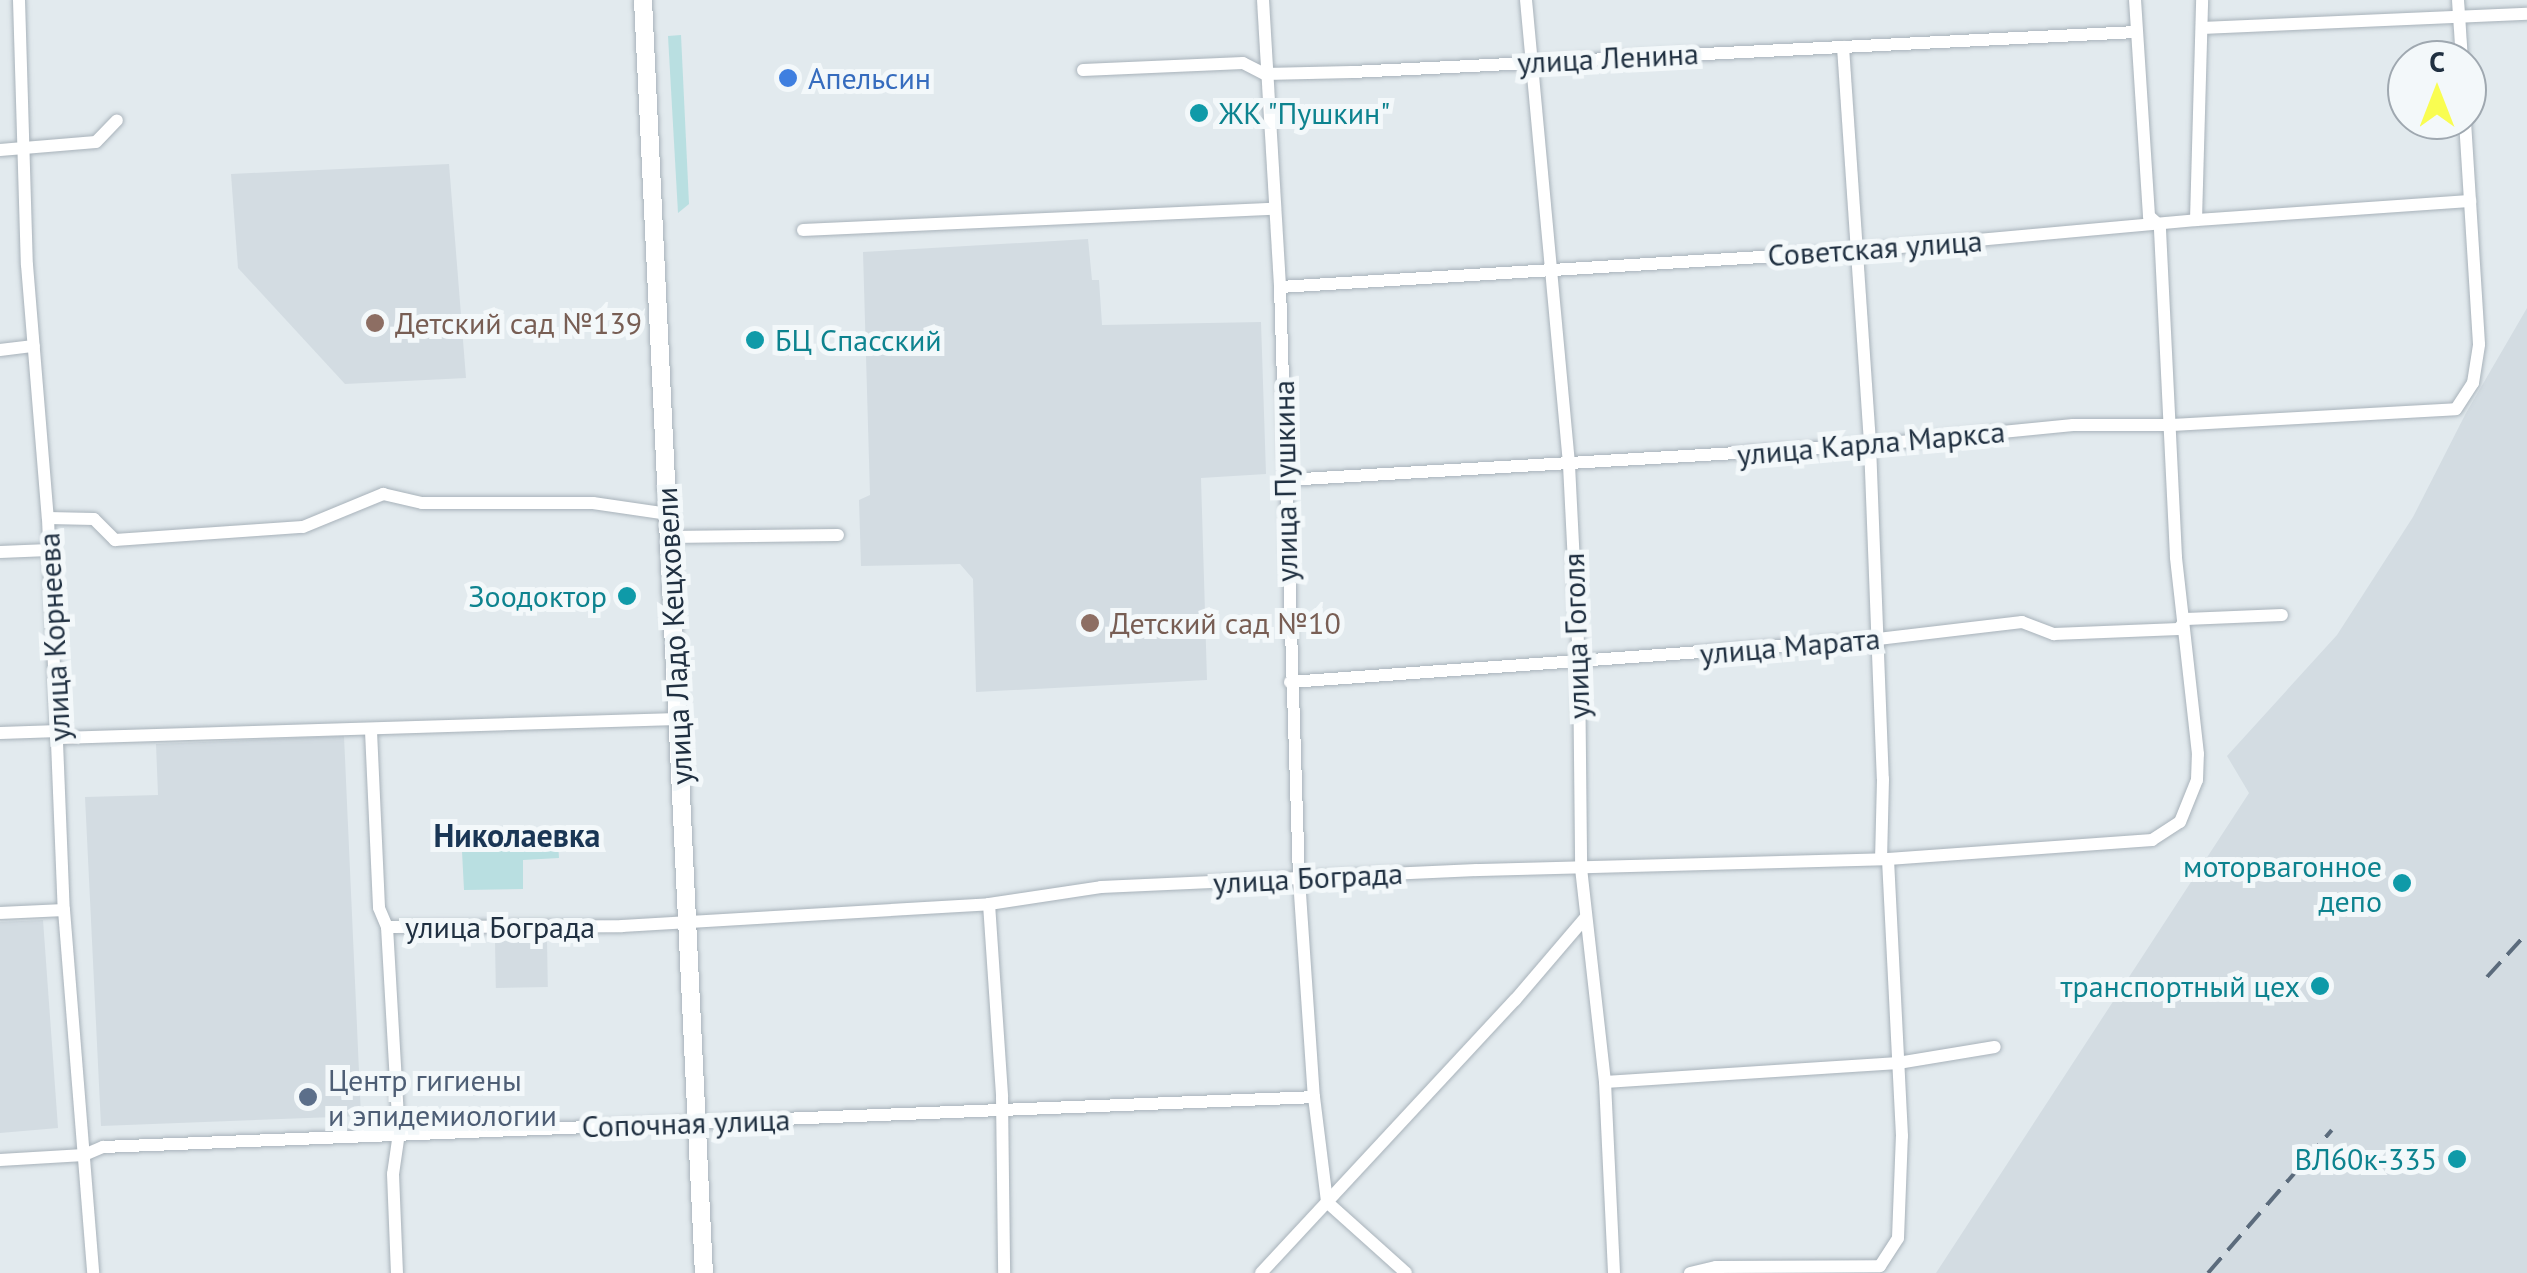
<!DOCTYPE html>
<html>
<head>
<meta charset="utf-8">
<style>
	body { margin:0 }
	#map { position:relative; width:2527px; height:1273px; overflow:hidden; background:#e2eaee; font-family:"PT Sans",sans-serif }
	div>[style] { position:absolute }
	.built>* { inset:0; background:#d3dce2; transform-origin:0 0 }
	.green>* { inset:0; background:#b9dfe1 }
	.roads { filter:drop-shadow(0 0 2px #a8b2ba) drop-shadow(0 0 2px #a8b2ba) }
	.minor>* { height:12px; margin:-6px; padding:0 6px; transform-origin:6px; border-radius:6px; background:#fff }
	.secondary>* { height:18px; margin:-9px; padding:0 9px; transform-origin:9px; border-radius:9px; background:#fff }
	.rail>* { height:4px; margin-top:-2px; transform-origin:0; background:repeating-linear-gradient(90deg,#5b6b7c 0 20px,transparent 0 30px) }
	.dots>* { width:28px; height:28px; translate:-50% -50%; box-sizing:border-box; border:5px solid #f3f8fa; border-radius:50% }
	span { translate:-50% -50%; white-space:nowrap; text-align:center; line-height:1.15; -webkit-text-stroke:10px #f3f8fa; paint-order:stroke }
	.street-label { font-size:30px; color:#203041 }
	.shop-label { font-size:30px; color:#366cbe }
	.left { translate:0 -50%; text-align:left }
	.culture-label { font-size:30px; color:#0d838f }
	.right { translate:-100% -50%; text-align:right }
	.education-label { font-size:30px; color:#785e54 }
	.service-label { font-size:30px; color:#4e5e75 }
	.neighbourhood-label { font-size:32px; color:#1a3655; font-weight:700 }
	.north { position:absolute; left:2387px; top:40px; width:100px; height:100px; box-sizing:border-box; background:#f3f8fa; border:2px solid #9fa8b0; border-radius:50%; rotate:0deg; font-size:28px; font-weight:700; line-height:40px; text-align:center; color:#203041 }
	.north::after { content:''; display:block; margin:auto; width:35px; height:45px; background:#f9fd51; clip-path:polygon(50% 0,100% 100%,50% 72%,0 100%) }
</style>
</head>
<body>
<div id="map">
	<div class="built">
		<i style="clip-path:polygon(449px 164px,466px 378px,345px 384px,238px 268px,231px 174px)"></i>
		<i style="clip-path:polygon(1088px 239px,1092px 280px,1099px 280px,1102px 325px,1261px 322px,1266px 474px,1201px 478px,1207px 680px,976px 692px,973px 579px,960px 564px,861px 566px,859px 500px,870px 495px,863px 252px)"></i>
		<i style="clip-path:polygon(2527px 308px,2527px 1273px,1936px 1273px,2249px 793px,2227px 756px,2337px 635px,2413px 517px,2466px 413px)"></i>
		<i style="clip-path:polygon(344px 736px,361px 1116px,101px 1126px,85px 797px,158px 795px,156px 744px)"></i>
		<i style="clip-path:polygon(43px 920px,58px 1128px,0 1133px,0 922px)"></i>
		<i style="left:547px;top:940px;width:47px;height:52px;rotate:89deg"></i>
	</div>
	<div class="green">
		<i style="clip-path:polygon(681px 35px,689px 204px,678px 213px,668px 36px)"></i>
		<i style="clip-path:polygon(557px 827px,559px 858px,523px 860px,523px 889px,464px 890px,461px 832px)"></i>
	</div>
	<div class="roads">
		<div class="minor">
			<i style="left:19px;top:0;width:265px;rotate:88.3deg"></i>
			<i style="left:27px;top:265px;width:254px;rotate:85.3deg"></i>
			<i style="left:48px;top:518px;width:392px;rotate:87.7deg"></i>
			<i style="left:64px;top:910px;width:364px;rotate:85.4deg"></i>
			<i style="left:1263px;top:0;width:288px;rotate:86.6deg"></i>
			<i style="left:1280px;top:287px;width:592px;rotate:88.16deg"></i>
			<i style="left:1299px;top:879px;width:219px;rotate:86.1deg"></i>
			<i style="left:1314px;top:1097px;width:106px;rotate:82.9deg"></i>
			<i style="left:1327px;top:1202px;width:106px;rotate:41.9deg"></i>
			<i style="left:1526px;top:0;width:467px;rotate:84.7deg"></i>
			<i style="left:1569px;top:465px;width:197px;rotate:87.1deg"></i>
			<i style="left:1579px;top:662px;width:206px;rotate:89.4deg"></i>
			<i style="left:1581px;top:868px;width:215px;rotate:83.6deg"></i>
			<i style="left:1605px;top:1082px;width:191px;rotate:87.3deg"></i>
			<i style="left:2458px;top:0;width:60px;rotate:86.2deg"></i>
			<i style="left:2202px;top:28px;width:325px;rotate:-2.5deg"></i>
			<i style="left:1843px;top:47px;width:399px;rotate:86.1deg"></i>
			<i style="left:1870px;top:445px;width:334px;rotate:87.8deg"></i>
			<i style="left:1883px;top:779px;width:80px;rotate:91.4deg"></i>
			<i style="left:1083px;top:70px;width:160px;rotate:-2.5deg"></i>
			<i style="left:1243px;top:63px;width:25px;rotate:27deg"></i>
			<i style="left:1265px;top:74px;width:87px;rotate:-1.3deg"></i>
			<i style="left:1352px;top:72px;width:784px;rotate:-2.92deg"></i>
			<i style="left:0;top:150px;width:96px;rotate:-4.8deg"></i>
			<i style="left:96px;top:142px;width:30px;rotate:-46deg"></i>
			<i style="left:2196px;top:220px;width:220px;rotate:-88.4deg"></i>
			<i style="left:803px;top:230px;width:470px;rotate:-2.6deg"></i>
			<i style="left:1280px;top:287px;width:578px;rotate:-3.57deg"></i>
			<i style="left:1857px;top:251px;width:340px;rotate:-5.2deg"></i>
			<i style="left:2196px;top:220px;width:275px;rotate:-4deg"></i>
			<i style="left:0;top:350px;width:34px;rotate:-7deg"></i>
			<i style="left:1286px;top:480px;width:585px;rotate:-3.43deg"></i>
			<i style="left:1870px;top:445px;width:204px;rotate:-5.6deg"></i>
			<i style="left:2073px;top:425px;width:99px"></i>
			<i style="left:2172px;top:425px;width:284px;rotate:-3.2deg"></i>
			<i style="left:2456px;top:409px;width:31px;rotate:-57deg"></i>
			<i style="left:2473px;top:383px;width:39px;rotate:-81deg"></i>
			<i style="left:2479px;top:344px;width:224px;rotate:-93.6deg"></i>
			<i style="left:48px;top:518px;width:46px;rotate:1.2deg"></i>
			<i style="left:94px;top:519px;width:30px;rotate:45deg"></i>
			<i style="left:115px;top:540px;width:188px;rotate:-4deg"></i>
			<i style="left:303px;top:527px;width:87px;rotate:-22.4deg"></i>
			<i style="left:383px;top:494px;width:40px;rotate:13deg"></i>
			<i style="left:422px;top:503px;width:171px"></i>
			<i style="left:593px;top:503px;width:76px;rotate:8.3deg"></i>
			<i style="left:669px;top:537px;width:169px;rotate:-0.7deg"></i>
			<i style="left:0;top:552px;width:49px;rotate:-2.3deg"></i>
			<i style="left:1290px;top:682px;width:590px;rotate:-4.18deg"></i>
			<i style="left:1878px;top:639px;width:145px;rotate:-6.7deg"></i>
			<i style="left:2022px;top:622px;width:34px;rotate:21deg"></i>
			<i style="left:2054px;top:634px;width:125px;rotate:-2.3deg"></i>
			<i style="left:2179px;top:629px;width:12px;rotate:-55deg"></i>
			<i style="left:2186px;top:619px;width:96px;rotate:-2.4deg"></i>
			<i style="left:371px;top:731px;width:177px;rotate:87.4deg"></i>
			<i style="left:379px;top:908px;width:21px;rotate:67deg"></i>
			<i style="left:387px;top:927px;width:206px;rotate:86.7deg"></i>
			<i style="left:399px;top:1133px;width:41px;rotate:98.3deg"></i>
			<i style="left:393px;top:1174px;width:99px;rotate:87.7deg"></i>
			<i style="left:0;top:733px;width:59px;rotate:-1.9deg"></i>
			<i style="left:59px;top:731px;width:7px;rotate:90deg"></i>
			<i style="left:59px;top:738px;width:619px;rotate:-1.76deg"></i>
			<i style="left:989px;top:904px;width:193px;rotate:86.1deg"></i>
			<i style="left:1002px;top:1097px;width:176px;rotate:89.3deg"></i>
			<i style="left:0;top:913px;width:64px;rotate:-2.7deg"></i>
			<i style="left:387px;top:927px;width:235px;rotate:-0.2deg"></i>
			<i style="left:622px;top:926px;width:368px;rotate:-3.4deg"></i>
			<i style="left:989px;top:904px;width:113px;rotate:-8.6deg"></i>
			<i style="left:1101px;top:887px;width:376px;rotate:-2.6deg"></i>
			<i style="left:1477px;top:870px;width:411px;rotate:-1.5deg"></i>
			<i style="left:1888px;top:859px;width:265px;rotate:-4.1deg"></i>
			<i style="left:2152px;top:840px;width:33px;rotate:-33deg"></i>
			<i style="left:2180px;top:822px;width:45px;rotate:-68deg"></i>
			<i style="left:2197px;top:780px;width:26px;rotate:-88deg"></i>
			<i style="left:2198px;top:754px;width:198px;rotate:-96.4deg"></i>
			<i style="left:2176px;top:557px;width:331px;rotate:-92.8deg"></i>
			<i style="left:2160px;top:226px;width:15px;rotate:-138deg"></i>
			<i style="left:2149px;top:216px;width:216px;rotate:-93.7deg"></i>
			<i style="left:1605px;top:1082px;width:294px;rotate:-3.7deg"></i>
			<i style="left:1898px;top:1063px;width:98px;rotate:-9.4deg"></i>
			<i style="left:0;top:1160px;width:84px;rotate:-3.4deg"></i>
			<i style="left:84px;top:1155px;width:21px;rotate:-23deg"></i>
			<i style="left:103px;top:1147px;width:1212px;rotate:-2.36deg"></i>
			<i style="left:1261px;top:1273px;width:373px;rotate:-47.1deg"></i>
			<i style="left:1515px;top:1000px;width:108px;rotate:-49.5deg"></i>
			<i style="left:1690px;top:1273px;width:27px;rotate:-13deg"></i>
			<i style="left:1716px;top:1267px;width:164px;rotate:-0.3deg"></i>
			<i style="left:1880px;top:1266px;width:33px;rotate:-57deg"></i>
			<i style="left:1898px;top:1238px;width:102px;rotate:-87.8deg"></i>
			<i style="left:1902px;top:1136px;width:277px;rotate:-92.9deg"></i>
		</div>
		<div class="secondary">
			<i style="left:643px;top:0;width:1274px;rotate:87.26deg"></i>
		</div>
	</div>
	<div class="rail">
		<i style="left:2487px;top:977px;width:59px;rotate:-47.7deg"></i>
		<i style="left:2208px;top:1273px;width:189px;rotate:-49.1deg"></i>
	</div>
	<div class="dots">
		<i style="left:788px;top:78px;background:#3f7fe0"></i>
		<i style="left:1199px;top:113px;background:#0f9aa8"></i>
		<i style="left:375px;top:323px;background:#8d6e63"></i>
		<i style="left:755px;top:340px;background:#0f9aa8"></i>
		<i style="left:627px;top:596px;background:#0f9aa8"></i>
		<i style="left:1090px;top:623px;background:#8d6e63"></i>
		<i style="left:2402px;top:883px;background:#0f9aa8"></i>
		<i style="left:2320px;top:986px;background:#0f9aa8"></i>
		<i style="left:308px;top:1097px;background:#5c6f8a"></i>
		<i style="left:2457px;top:1159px;background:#0f9aa8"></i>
	</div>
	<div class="street-label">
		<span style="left:1608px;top:58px;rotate:-3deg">улица Ленина</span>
		<span style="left:1875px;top:248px;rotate:-4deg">Советская улица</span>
		<span style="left:1871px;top:443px;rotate:-5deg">улица Карла Маркса</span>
		<span style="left:1285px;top:481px;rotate:-91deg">улица Пушкина</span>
		<span style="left:674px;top:636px;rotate:-93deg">улица Ладо Кецховели</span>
		<span style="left:1576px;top:636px;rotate:-92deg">улица Гоголя</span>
		<span style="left:54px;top:637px;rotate:-93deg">улица Корнеева</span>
		<span style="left:1790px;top:646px;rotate:-5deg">улица Марата</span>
		<span style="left:1308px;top:878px;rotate:-3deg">улица Бограда</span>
		<span style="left:500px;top:927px">улица Бограда</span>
		<span style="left:686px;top:1123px;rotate:-2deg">Сопочная улица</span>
	</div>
	<div class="shop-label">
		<span class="left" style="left:808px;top:78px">Апельсин</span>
	</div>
	<div class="culture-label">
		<span class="left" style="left:1219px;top:113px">ЖК "Пушкин"</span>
		<span class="left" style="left:775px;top:340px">БЦ Спасский</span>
		<span class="right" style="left:607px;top:596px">Зоодоктор</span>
		<span class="right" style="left:2382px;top:883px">моторвагонное<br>депо</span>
		<span class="right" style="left:2300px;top:986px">транспортный цех</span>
		<span class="right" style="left:2437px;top:1159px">ВЛ60к-335</span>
	</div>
	<div class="education-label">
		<span class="left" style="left:395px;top:323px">Детский сад №139</span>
		<span class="left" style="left:1110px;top:623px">Детский сад №10</span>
	</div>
	<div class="service-label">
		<span class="left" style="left:328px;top:1097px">Центр гигиены<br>и эпидемиологии</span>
	</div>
	<div class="neighbourhood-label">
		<span style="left:517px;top:835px">Николаевка</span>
	</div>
	<div class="north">С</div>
</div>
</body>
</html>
